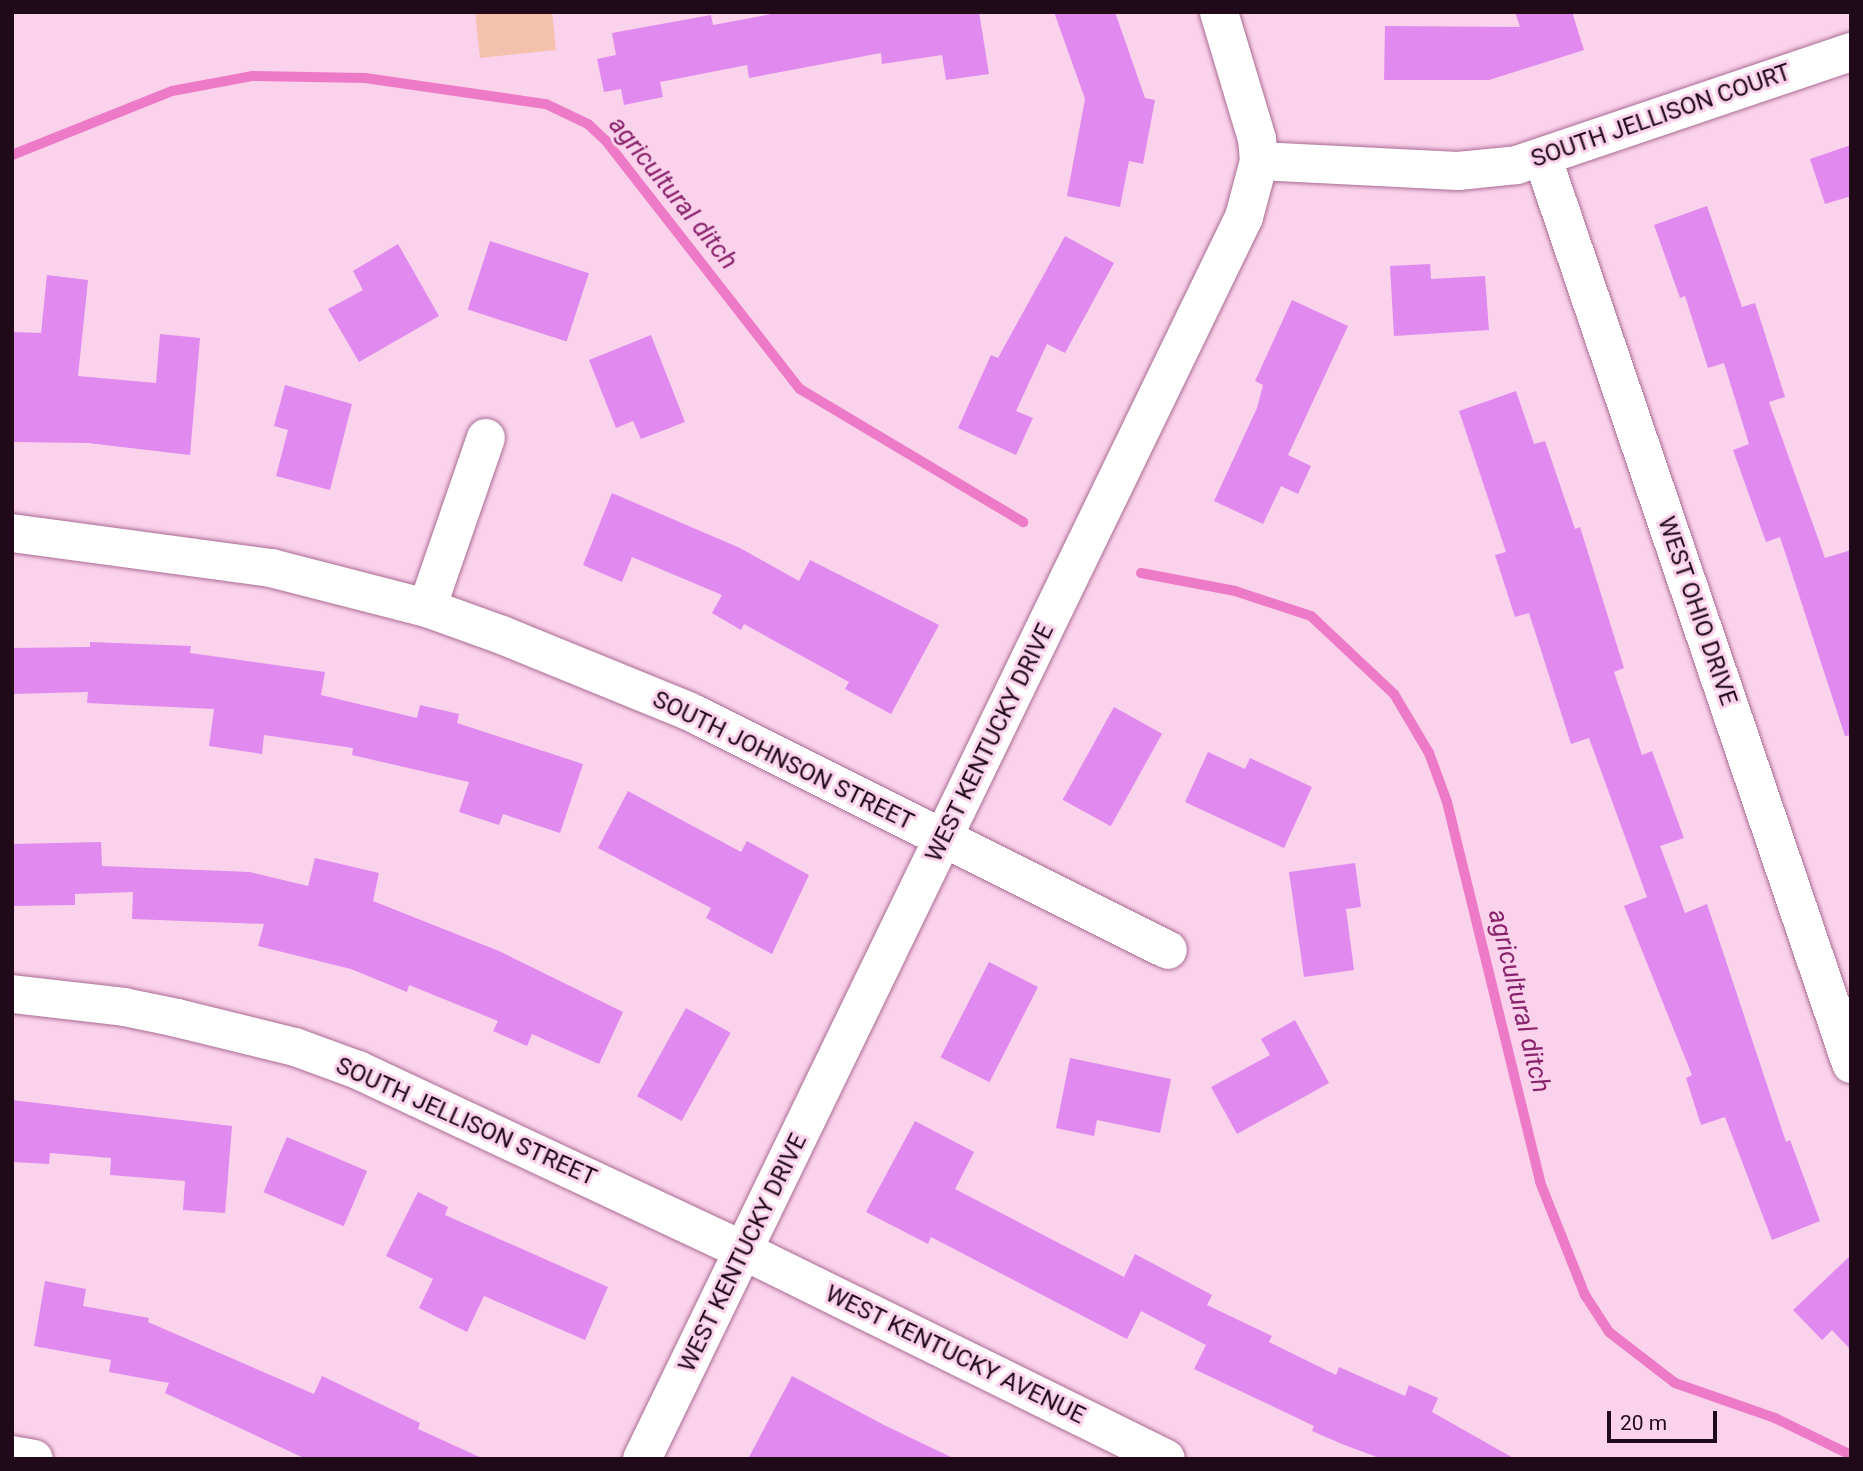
<!DOCTYPE html>
<html>
<head>
<meta charset="utf-8">
<style>
	body { margin:0 }
	#map { position:relative; width:1863px; height:1471px; overflow:hidden; background:#fbd2eb; font-family:Roboto,sans-serif }
	div>[style] { position:absolute }
	.green>* { inset:0; background:#f3c1ae }
	.stream>* { height:10px; margin:-5px; padding:0 5px; transform-origin:5px; border-radius:5px; background:#ed7ac6 }
	.building>* { inset:0; background:#e089ef; transform-origin:0 0 }
	.roads { filter:drop-shadow(0 0 2px #a96c93) drop-shadow(0 0 2px #a96c93) }
	.minor>* { height:38px; margin:-19px; padding:0 19px; transform-origin:19px; border-radius:19px; background:#fff }
	span { translate:-50% -50%; white-space:nowrap; text-align:center; line-height:1.15; -webkit-text-stroke:6px #fbd2eb; paint-order:stroke }
	.street-label { font-size:24px; color:#200918 }
	.water-label { font-size:26px; color:#89236c; font-style:italic }
	.frame { position:absolute; inset:0; border:14px solid #200918; pointer-events:none }
	.scale { position:absolute; left:1607px; top:1411px; width:110px; height:32px; box-sizing:border-box; border:4px solid #200918; border-top:0; padding-left:9px; font-size:21px; line-height:24px; white-space:nowrap; color:#200918; -webkit-text-stroke:5px #fbd2eb; paint-order:stroke }
</style>
</head>
<body>
<div id="map">
	<div class="green">
		<i style="clip-path:polygon(475px 12px,552px 12px,556px 50px,480px 58px)"></i>
	</div>
	<div class="stream">
		<i style="left:12px;top:155px;width:172px;rotate:-21.8deg"></i>
		<i style="left:172px;top:91px;width:81px;rotate:-10.6deg"></i>
		<i style="left:252px;top:76px;width:113px;rotate:1deg"></i>
		<i style="left:365px;top:78px;width:183px;rotate:8.2deg"></i>
		<i style="left:546px;top:104px;width:47px;rotate:25.5deg"></i>
		<i style="left:588px;top:124px;width:25px;rotate:43deg"></i>
		<i style="left:606px;top:141px;width:315px;rotate:52deg"></i>
		<i style="left:800px;top:389px;width:260px;rotate:30.8deg"></i>
		<i style="left:1141px;top:573px;width:96px;rotate:10.8deg"></i>
		<i style="left:1235px;top:591px;width:80px;rotate:18.2deg"></i>
		<i style="left:1311px;top:616px;width:114px;rotate:43.2deg"></i>
		<i style="left:1394px;top:694px;width:69px;rotate:59.3deg"></i>
		<i style="left:1429px;top:753px;width:52px;rotate:69.8deg"></i>
		<i style="left:1447px;top:802px;width:391px;rotate:76.2deg"></i>
		<i style="left:1540px;top:1182px;width:122px;rotate:68.3deg"></i>
		<i style="left:1585px;top:1295px;width:44px;rotate:57deg"></i>
		<i style="left:1609px;top:1332px;width:83px;rotate:37.7deg"></i>
		<i style="left:1675px;top:1383px;width:106px;rotate:19.3deg"></i>
		<i style="left:1775px;top:1418px;width:85px;rotate:26deg"></i>
	</div>
	<div class="building">
		<i style="clip-path:polygon(782px 12px,979px 12px,989px 74px,946px 80px,942px 55px,882px 64px,881px 53px,749px 78px,747px 65px,660px 82px,663px 97px,624px 105px,621px 89px,604px 92px,597px 59px,616px 55px,612px 33px,711px 15px,713px 25px)"></i>
		<i style="clip-path:polygon(1054px 12px,1115px 12px,1145px 98px,1155px 100px,1143px 164px,1129px 161px,1120px 207px,1067px 196px,1085px 99px)"></i>
		<i style="clip-path:polygon(1515px 12px,1572px 12px,1584px 50px,1489px 80px,1384px 80px,1385px 26px,1520px 27px)"></i>
		<i style="clip-path:polygon(1851px 145px,1851px 196px,1825px 204px,1810px 159px)"></i>
		<i style="clip-path:polygon(1707px 206px,1742px 307px,1755px 303px,1785px 397px,1769px 402px,1825px 558px,1851px 550px,1851px 735px,1845px 736px,1780px 537px,1766px 542px,1733px 450px,1749px 444px,1724px 363px,1708px 368px,1685px 296px,1680px 298px,1654px 225px)"></i>
		<i style="clip-path:polygon(1065px 236px,1114px 263px,1065px 353px,1047px 344px,1016px 411px,1033px 418px,1016px 455px,958px 428px,991px 355px,998px 358px)"></i>
		<i style="left:490px;top:241px;width:104px;height:72px;rotate:18deg"></i>
		<i style="clip-path:polygon(398px 244px,439px 316px,359px 362px,328px 309px,363px 290px,353px 271px)"></i>
		<i style="clip-path:polygon(1430px 264px,1431px 279px,1485px 276px,1489px 330px,1394px 336px,1390px 266px)"></i>
		<i style="clip-path:polygon(47px 275px,88px 280px,78px 376px,156px 383px,160px 334px,200px 338px,190px 455px,88px 443px,12px 442px,12px 332px,41px 333px)"></i>
		<i style="clip-path:polygon(1292px 300px,1348px 326px,1288px 455px,1311px 466px,1298px 494px,1281px 486px,1263px 524px,1214px 501px,1257px 408px,1263px 385px,1255px 381px)"></i>
		<i style="clip-path:polygon(651px 335px,685px 422px,641px 439px,633px 421px,616px 428px,589px 360px)"></i>
		<i style="clip-path:polygon(285px 385px,352px 404px,330px 490px,276px 476px,288px 430px,274px 426px)"></i>
		<i style="clip-path:polygon(1516px 391px,1534px 444px,1545px 441px,1575px 529px,1580px 527px,1624px 668px,1614px 672px,1642px 755px,1652px 751px,1684px 838px,1660px 846px,1685px 913px,1707px 904px,1786px 1142px,1790px 1140px,1820px 1221px,1772px 1240px,1725px 1117px,1701px 1125px,1686px 1078px,1692px 1075px,1624px 906px,1647px 897px,1589px 738px,1571px 744px,1529px 613px,1515px 617px,1495px 555px,1506px 552px,1459px 411px)"></i>
		<i style="clip-path:polygon(612px 493px,740px 548px,799px 581px,810px 560px,939px 625px,891px 714px,845px 689px,849px 682px,744px 624px,741px 630px,712px 613px,722px 595px,632px 557px,622px 582px,583px 565px)"></i>
		<i style="clip-path:polygon(90px 642px,191px 646px,190px 653px,325px 672px,321px 695px,417px 718px,420px 705px,459px 714px,457px 723px,583px 764px,560px 833px,503px 814px,499px 825px,459px 812px,469px 782px,352px 755px,353px 748px,264px 735px,262px 754px,209px 746px,214px 709px,87px 703px,88px 692px,12px 694px,12px 648px,90px 647px)"></i>
		<i style="left:1114px;top:707px;width:55px;height:106px;rotate:29deg"></i>
		<i style="clip-path:polygon(1208px 752px,1245px 769px,1250px 758px,1312px 787px,1284px 848px,1185px 802px)"></i>
		<i style="clip-path:polygon(628px 791px,741px 852px,747px 841px,809px 875px,772px 954px,706px 918px,711px 908px,598px 848px)"></i>
		<i style="clip-path:polygon(101px 842px,102px 866px,250px 872px,308px 886px,315px 858px,379px 873px,373px 901px,499px 951px,623px 1012px,599px 1064px,532px 1034px,527px 1046px,493px 1031px,498px 1021px,409px 985px,407px 992px,351px 969px,258px 946px,264px 924px,132px 919px,133px 892px,75px 894px,75px 905px,12px 906px,12px 844px)"></i>
		<i style="clip-path:polygon(1355px 863px,1361px 907px,1346px 909px,1354px 970px,1304px 977px,1289px 872px)"></i>
		<i style="left:989px;top:962px;width:55px;height:107px;rotate:27deg"></i>
		<i style="left:686px;top:1008px;width:51px;height:101px;rotate:29deg"></i>
		<i style="clip-path:polygon(1295px 1020px,1329px 1083px,1237px 1134px,1211px 1087px,1270px 1055px,1261px 1039px)"></i>
		<i style="clip-path:polygon(1070px 1058px,1171px 1079px,1160px 1133px,1097px 1120px,1094px 1136px,1056px 1128px)"></i>
		<i style="clip-path:polygon(12px 1100px,232px 1126px,225px 1213px,183px 1210px,185px 1181px,110px 1175px,111px 1158px,50px 1153px,49px 1164px,12px 1162px)"></i>
		<i style="clip-path:polygon(915px 1121px,974px 1152px,955px 1189px,1124px 1277px,1135px 1254px,1212px 1295px,1207px 1305px,1272px 1336px,1269px 1342px,1336px 1375px,1339px 1367px,1405px 1396px,1409px 1385px,1438px 1398px,1432px 1412px,1515px 1459px,1382px 1459px,1342px 1444px,1312px 1431px,1314px 1426px,1194px 1369px,1206px 1345px,1141px 1311px,1127px 1339px,931px 1237px,928px 1244px,866px 1212px)"></i>
		<i style="left:287px;top:1137px;width:87px;height:60px;rotate:23deg"></i>
		<i style="clip-path:polygon(418px 1192px,448px 1207px,445px 1215px,608px 1287px,585px 1340px,484px 1296px,467px 1332px,419px 1308px,433px 1279px,386px 1256px)"></i>
		<i style="clip-path:polygon(1851px 1255px,1851px 1350px,1832px 1330px,1822px 1340px,1793px 1310px)"></i>
		<i style="clip-path:polygon(45px 1281px,86px 1289px,83px 1306px,149px 1318px,148px 1322px,314px 1394px,322px 1376px,420px 1423px,418px 1429px,484px 1459px,306px 1459px,165px 1393px,169px 1383px,109px 1372px,111px 1360px,34px 1346px)"></i>
		<i style="clip-path:polygon(792px 1376px,884px 1425px,955px 1459px,748px 1459px)"></i>
	</div>
	<div class="roads">
		<div class="minor">
			<i style="left:1543px;top:159px;width:956px;rotate:71.2deg"></i>
			<i style="left:1259px;top:161px;width:199px;rotate:2.9deg"></i>
			<i style="left:1458px;top:171px;width:59px;rotate:-5.8deg"></i>
			<i style="left:1517px;top:165px;width:353px;rotate:-18.7deg"></i>
			<i style="left:12px;top:533px;width:261px;rotate:7.7deg"></i>
			<i style="left:271px;top:568px;width:161px;rotate:14.4deg"></i>
			<i style="left:427px;top:608px;width:80px;rotate:19.8deg"></i>
			<i style="left:502px;top:635px;width:201px;rotate:22.2deg"></i>
			<i style="left:688px;top:711px;width:536px;rotate:26.47deg"></i>
			<i style="left:427px;top:608px;width:180px;rotate:-70.9deg"></i>
			<i style="left:12px;top:994px;width:113px;rotate:6.6deg"></i>
			<i style="left:124px;top:1007px;width:54px;rotate:11.7deg"></i>
			<i style="left:177px;top:1018px;width:122px;rotate:13.8deg"></i>
			<i style="left:295px;top:1047px;width:67px;rotate:20.1deg"></i>
			<i style="left:358px;top:1070px;width:426px;rotate:25.1deg"></i>
			<i style="left:744px;top:1251px;width:470px;rotate:26.2deg"></i>
			<i style="left:12px;top:1455px;width:22px;rotate:10deg"></i>
			<i style="left:642px;top:1459px;width:1380px;rotate:-64.14deg"></i>
			<i style="left:1244px;top:217px;width:58px;rotate:-75deg"></i>
			<i style="left:1259px;top:161px;width:22px;rotate:-95deg"></i>
			<i style="left:1257px;top:139px;width:133px;rotate:-106.7deg"></i>
		</div>
	</div>
	<div class="street-label">
		<span style="left:1661px;top:116px;rotate:-19deg">SOUTH JELLISON COURT</span>
		<span style="left:1697px;top:611px;rotate:71deg">WEST OHIO DRIVE</span>
		<span style="left:990px;top:743px;rotate:-64deg">WEST KENTUCKY DRIVE</span>
		<span style="left:783px;top:761px;rotate:26deg">SOUTH JOHNSON STREET</span>
		<span style="left:466px;top:1122px;rotate:24deg">SOUTH JELLISON STREET</span>
		<span style="left:743px;top:1253px;rotate:-64deg">WEST KENTUCKY DRIVE</span>
		<span style="left:955px;top:1355px;rotate:26deg">WEST KENTUCKY AVENUE</span>
	</div>
	<div class="water-label">
		<span style="left:673px;top:193px;rotate:51deg">agricultural ditch</span>
		<span style="left:1519px;top:1001px;rotate:76deg">agricultural ditch</span>
	</div>
	<div class="frame"></div>
	<div class="scale">20 m</div>
</div>
</body>
</html>
